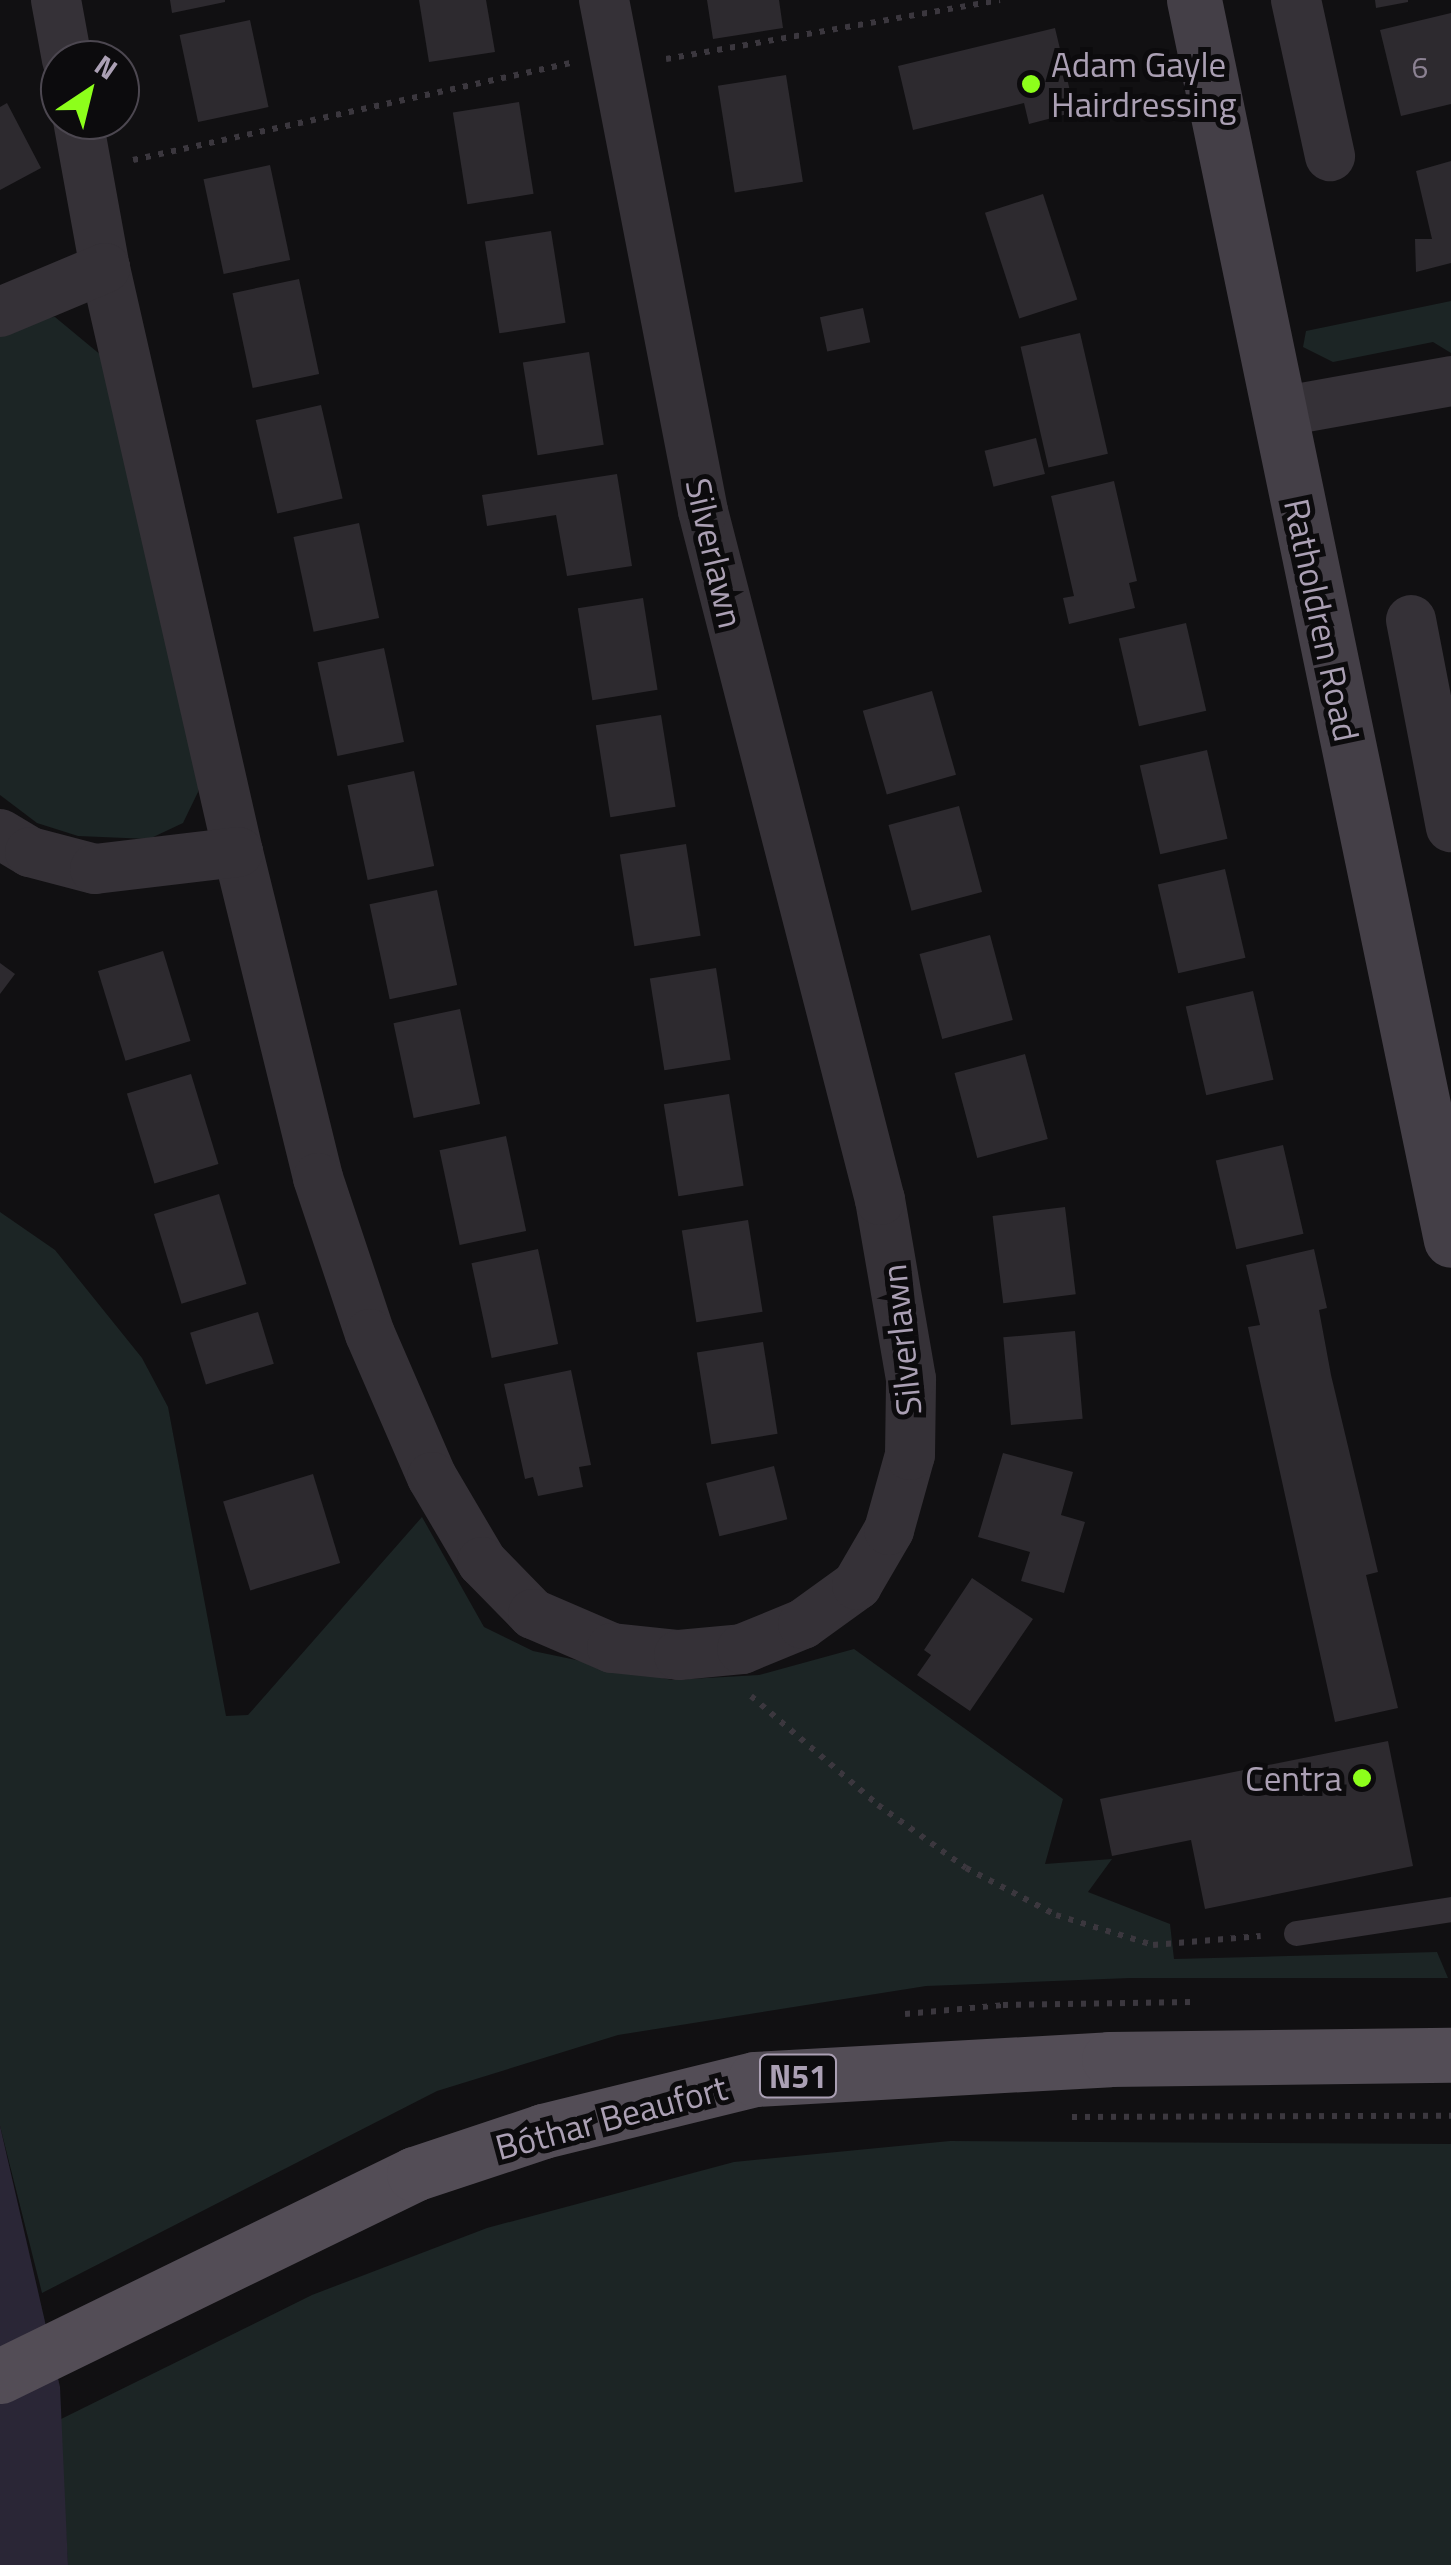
<!DOCTYPE html>
<html>
<head>
<meta charset="utf-8">
<style>
	body { margin:0 }
	#map { position:relative; width:1451px; height:2565px; overflow:hidden; background:#111012; font-family:"Titillium Web",sans-serif }
	div>[style] { position:absolute }
	.green>* { inset:0; background:#1c2525 }
	.water>* { inset:0; background:#2a2636 }
	.building>* { inset:0; background:#2d2a2f; transform-origin:0 0 }
	.path>* { height:6px; margin-top:-3px; transform-origin:0; background:repeating-linear-gradient(90deg,#3b373e 0 5px,transparent 0 13px) }
	.lane>* { height:25px; margin:-12.5px; padding:0 12.5px; transform-origin:12.5px; border-radius:12.5px; background:#353137 }
	.street>* { height:50px; margin:-25px; padding:0 25px; transform-origin:25px; border-radius:25px; background:#353137 }
	.secondary>* { height:55px; margin:-27.5px; padding:0 27.5px; transform-origin:27.5px; border-radius:27.5px; background:#443f47 }
	.primary>* { height:55px; margin:-27.5px; padding:0 27.5px; transform-origin:27.5px; border-radius:27.5px; background:#534d56 }
	.dots>* { width:28px; height:28px; translate:-50% -50%; box-sizing:border-box; border:5px solid #0c0b0d; border-radius:50% }
	span { translate:-50% -50%; white-space:nowrap; text-align:center; line-height:1.15; -webkit-text-stroke:10px #0c0b0d; paint-order:stroke }
	.number-label { font-size:30px; color:#8c8293 }
	.number-label span { -webkit-text-stroke-width:0 }
	.shield-label span { padding:2px 8px; background:#0c0b0d; border:2px solid; border-radius:8px; -webkit-text-stroke-width:0 }
	.shield-label { font-size:32px; color:#aba0b4; font-weight:700 }
	.poi-label { font-size:35px; color:#aba0b4 }
	.left { translate:0 -50%; text-align:left }
	.right { translate:-100% -50%; text-align:right }
	.street-label { font-size:35px; color:#aba0b4 }
	.north { position:absolute; left:40px; top:40px; width:100px; height:100px; box-sizing:border-box; background:#0c0b0d; border:2px solid #4c4750; border-radius:50%; rotate:35deg; font-size:28px; font-weight:700; line-height:40px; text-align:center; color:#aba0b4 }
	.north::after { content:''; display:block; margin:auto; width:35px; height:45px; background:#8dff1b; clip-path:polygon(50% 0,100% 100%,50% 72%,0 100%) }
</style>
</head>
<body>
<div id="map">
	<div class="green">
		<i style="clip-path:polygon(1451px 301px,1451px 353px,1433px 342px,1333px 362px,1303px 347px,1306px 331px)"></i>
		<i style="clip-path:polygon(55px 317px,102px 356px,201px 756px,198px 792px,183px 823px,149px 839px,78px 836px,37px 823px,0 795px,0 330px,26px 319px)"></i>
		<i style="clip-path:polygon(0 1212px,55px 1250px,142px 1358px,168px 1407px,226px 1716px,248px 1715px,422px 1517px,484px 1627px,533px 1651px,672px 1680px,759px 1675px,854px 1649px,1063px 1799px,1045px 1864px,1112px 1859px,1088px 1892px,1170px 1924px,1174px 1959px,1437px 1952px,1448px 1978px,1130px 1978px,926px 1986px,618px 2035px,437px 2091px,42px 2293px,0 2126px)"></i>
		<i style="clip-path:polygon(950px 2141px,1451px 2144px,1451px 2565px,68px 2565px,59px 2420px,312px 2295px,487px 2228px,734px 2162px)"></i>
	</div>
	<div class="water">
		<i style="clip-path:polygon(0 2126px,60px 2387px,68px 2565px,0 2565px)"></i>
	</div>
	<div class="building">
		<i style="clip-path:polygon(170px 0,225px 0,225px 2px,172px 13px)"></i>
		<i style="clip-path:polygon(419px 0,486px 0,495px 52px,429px 62px)"></i>
		<i style="clip-path:polygon(707px 0,779px 0,783px 28px,713px 39px)"></i>
		<i style="clip-path:polygon(1375px 0,1408px 0,1408px 2px,1376px 8px)"></i>
		<i style="clip-path:polygon(1451px 13px,1451px 104px,1401px 116px,1380px 30px)"></i>
		<i style="left:250px;top:20px;width:89px;height:72px;rotate:78deg"></i>
		<i style="clip-path:polygon(1055px 28px,1075px 112px,1029px 124px,1024px 103px,913px 130px,898px 66px)"></i>
		<i style="left:786px;top:75px;width:108px;height:69px;rotate:81deg"></i>
		<i style="left:519px;top:102px;width:93px;height:67px;rotate:81deg"></i>
		<i style="clip-path:polygon(7px 103px,41px 168px,0 190px,0 107px)"></i>
		<i style="clip-path:polygon(1451px 161px,1451px 263px,1416px 272px,1415px 239px,1432px 239px,1416px 171px)"></i>
		<i style="left:270px;top:165px;width:97px;height:68px;rotate:78deg"></i>
		<i style="left:1043px;top:194px;width:111px;height:61px;rotate:72deg"></i>
		<i style="left:551px;top:231px;width:93px;height:67px;rotate:81deg"></i>
		<i style="left:299px;top:279px;width:97px;height:68px;rotate:78deg"></i>
		<i style="left:863px;top:308px;width:35px;height:44px;rotate:78deg"></i>
		<i style="left:1080px;top:333px;width:124px;height:61px;rotate:77deg"></i>
		<i style="left:589px;top:352px;width:94px;height:67px;rotate:81deg"></i>
		<i style="left:321px;top:405px;width:96px;height:67px;rotate:77deg"></i>
		<i style="left:1036px;top:438px;width:37px;height:53px;rotate:76deg"></i>
		<i style="clip-path:polygon(617px 474px,632px 566px,567px 576px,556px 515px,487px 526px,482px 495px)"></i>
		<i style="clip-path:polygon(1114px 481px,1137px 581px,1129px 583px,1135px 608px,1069px 624px,1063px 598px,1074px 596px,1051px 496px)"></i>
		<i style="left:359px;top:523px;width:97px;height:67px;rotate:78deg"></i>
		<i style="left:643px;top:598px;width:93px;height:66px;rotate:81deg"></i>
		<i style="left:1186px;top:623px;width:90px;height:69px;rotate:77deg"></i>
		<i style="left:384px;top:648px;width:96px;height:68px;rotate:78deg"></i>
		<i style="left:932px;top:691px;width:87px;height:72px;rotate:74deg"></i>
		<i style="left:661px;top:715px;width:93px;height:66px;rotate:81deg"></i>
		<i style="left:1207px;top:750px;width:91px;height:69px;rotate:77deg"></i>
		<i style="left:414px;top:771px;width:97px;height:68px;rotate:78deg"></i>
		<i style="left:959px;top:806px;width:89px;height:73px;rotate:75deg"></i>
		<i style="left:686px;top:844px;width:93px;height:67px;rotate:81deg"></i>
		<i style="left:1225px;top:869px;width:91px;height:69px;rotate:77deg"></i>
		<i style="left:437px;top:890px;width:97px;height:69px;rotate:78deg"></i>
		<i style="left:990px;top:935px;width:88px;height:73px;rotate:75deg"></i>
		<i style="left:163px;top:951px;width:94px;height:68px;rotate:73deg"></i>
		<i style="clip-path:polygon(0 963px,15px 974px,0 994px)"></i>
		<i style="left:716px;top:968px;width:93px;height:67px;rotate:81deg"></i>
		<i style="left:1253px;top:991px;width:91px;height:69px;rotate:77deg"></i>
		<i style="left:460px;top:1009px;width:97px;height:68px;rotate:78deg"></i>
		<i style="left:1025px;top:1054px;width:88px;height:73px;rotate:75deg"></i>
		<i style="left:191px;top:1074px;width:94px;height:67px;rotate:73deg"></i>
		<i style="left:729px;top:1094px;width:93px;height:66px;rotate:81deg"></i>
		<i style="left:506px;top:1136px;width:97px;height:68px;rotate:78deg"></i>
		<i style="left:1283px;top:1145px;width:91px;height:69px;rotate:77deg"></i>
		<i style="left:219px;top:1194px;width:94px;height:68px;rotate:73deg"></i>
		<i style="left:1065px;top:1207px;width:88px;height:73px;rotate:83deg"></i>
		<i style="left:748px;top:1220px;width:93px;height:67px;rotate:81deg"></i>
		<i style="left:538px;top:1249px;width:97px;height:68px;rotate:78deg"></i>
		<i style="clip-path:polygon(1314px 1249px,1327px 1308px,1319px 1310px,1331px 1375px,1378px 1572px,1366px 1575px,1398px 1708px,1335px 1722px,1248px 1327px,1260px 1325px,1246px 1265px)"></i>
		<i style="left:258px;top:1312px;width:54px;height:71px;rotate:73deg"></i>
		<i style="left:1075px;top:1331px;width:88px;height:72px;rotate:85deg"></i>
		<i style="left:763px;top:1342px;width:93px;height:67px;rotate:81deg"></i>
		<i style="clip-path:polygon(571px 1370px,591px 1465px,579px 1467px,583px 1487px,538px 1496px,533px 1477px,525px 1479px,504px 1384px)"></i>
		<i style="clip-path:polygon(1003px 1453px,1073px 1472px,1061px 1515px,1085px 1522px,1064px 1593px,1021px 1581px,1030px 1552px,978px 1537px)"></i>
		<i style="left:774px;top:1466px;width:55px;height:70px;rotate:76deg"></i>
		<i style="left:313px;top:1474px;width:93px;height:94px;rotate:73deg"></i>
		<i style="clip-path:polygon(972px 1578px,1033px 1619px,970px 1711px,917px 1675px,931px 1655px,924px 1650px)"></i>
		<i style="clip-path:polygon(1388px 1741px,1413px 1866px,1205px 1909px,1191px 1840px,1112px 1856px,1100px 1799px)"></i>
	</div>
	<div class="path">
		<i style="left:666px;top:59px;width:339px;rotate:-10deg"></i>
		<i style="left:133px;top:160px;width:448px;rotate:-12.5deg"></i>
		<i style="left:751px;top:1696px;width:167px;rotate:40.6deg"></i>
		<i style="left:878px;top:1805px;width:108px;rotate:35.6deg"></i>
		<i style="left:966px;top:1868px;width:102px;rotate:27.6deg"></i>
		<i style="left:1056px;top:1915px;width:102px;rotate:17.2deg"></i>
		<i style="left:1153px;top:1945px;width:108px;rotate:-4.8deg"></i>
		<i style="left:905px;top:2014px;width:98px;rotate:-5.2deg"></i>
		<i style="left:1003px;top:2005px;width:189px;rotate:-0.9deg"></i>
		<i style="left:1072px;top:2117px;width:379px;rotate:-0.2deg"></i>
	</div>
	<div class="lane">
		<i style="left:1296px;top:1933px;width:157px;rotate:-8.8deg"></i>
	</div>
	<div class="street">
		<i style="left:56px;top:0;width:61px;rotate:79.6deg"></i>
		<i style="left:1296px;top:0;width:160px;rotate:77.7deg"></i>
		<i style="left:78px;top:120px;width:150px;rotate:79.7deg"></i>
		<i style="left:105px;top:268px;width:599px;rotate:77.17deg"></i>
		<i style="left:238px;top:852px;width:336px;rotate:76.2deg"></i>
		<i style="left:318px;top:1178px;width:164px;rotate:71.6deg"></i>
		<i style="left:370px;top:1334px;width:156px;rotate:66.6deg"></i>
		<i style="left:432px;top:1477px;width:99px;rotate:59.5deg"></i>
		<i style="left:482px;top:1562px;width:73px;rotate:45.6deg"></i>
		<i style="left:533px;top:1614px;width:86px;rotate:23.3deg"></i>
		<i style="left:612px;top:1648px;width:67px;rotate:6deg"></i>
		<i style="left:679px;top:1655px;width:63px;rotate:-5.4deg"></i>
		<i style="left:742px;top:1649px;width:66px;rotate:-22.3deg"></i>
		<i style="left:803px;top:1624px;width:67px;rotate:-35.8deg"></i>
		<i style="left:857px;top:1585px;width:64px;rotate:-59.8deg"></i>
		<i style="left:889px;top:1530px;width:78px;rotate:-74.4deg"></i>
		<i style="left:910px;top:1455px;width:76px;rotate:-89.2deg"></i>
		<i style="left:911px;top:1379px;width:182px;rotate:-99.8deg"></i>
		<i style="left:880px;top:1200px;width:711px;rotate:-104.41deg"></i>
		<i style="left:703px;top:511px;width:521px;rotate:-100.96deg"></i>
		<i style="left:0;top:312px;width:114px;rotate:-22.7deg"></i>
		<i style="left:1279px;top:412px;width:175px;rotate:-10.2deg"></i>
		<i style="left:1411px;top:620px;width:211px;rotate:79.1deg"></i>
		<i style="left:0;top:834px;width:35px;rotate:31deg"></i>
		<i style="left:30px;top:852px;width:67px;rotate:14.7deg"></i>
		<i style="left:95px;top:869px;width:144px;rotate:-6.8deg"></i>
	</div>
	<div class="secondary">
		<i style="left:1194px;top:0;width:1266px;rotate:78.29deg"></i>
	</div>
	<div class="primary">
		<i style="left:0;top:2376px;width:461px;rotate:-26deg"></i>
		<i style="left:414px;top:2174px;width:136px;rotate:-18.4deg"></i>
		<i style="left:543px;top:2131px;width:218px;rotate:-13.8deg"></i>
		<i style="left:755px;top:2079px;width:355px;rotate:-3.2deg"></i>
		<i style="left:1109px;top:2059px;width:342px;rotate:-0.7deg"></i>
	</div>
	<div class="dots">
		<i style="left:1031px;top:84px;background:#8dff1b"></i>
		<i style="left:1362px;top:1778px;background:#8dff1b"></i>
	</div>
	<div class="number-label">
		<span style="left:1420px;top:67px">6</span>
	</div>
	<div class="shield-label">
		<span style="left:798px;top:2076px">N51</span>
	</div>
	<div class="poi-label">
		<span class="left" style="left:1051px;top:84px">Adam Gayle<br>Hairdressing</span>
		<span class="right" style="left:1342px;top:1778px">Centra</span>
	</div>
	<div class="street-label">
		<span style="left:715px;top:553px;rotate:77deg">Silverlawn</span>
		<span style="left:1322px;top:620px;rotate:78deg">Ratholdren Road</span>
		<span style="left:901px;top:1340px;rotate:-96deg">Silverlawn</span>
		<span style="left:611px;top:2117px;rotate:-15deg">Bóthar Beaufort</span>
	</div>
	<div class="north">N</div>
</div>
</body>
</html>
